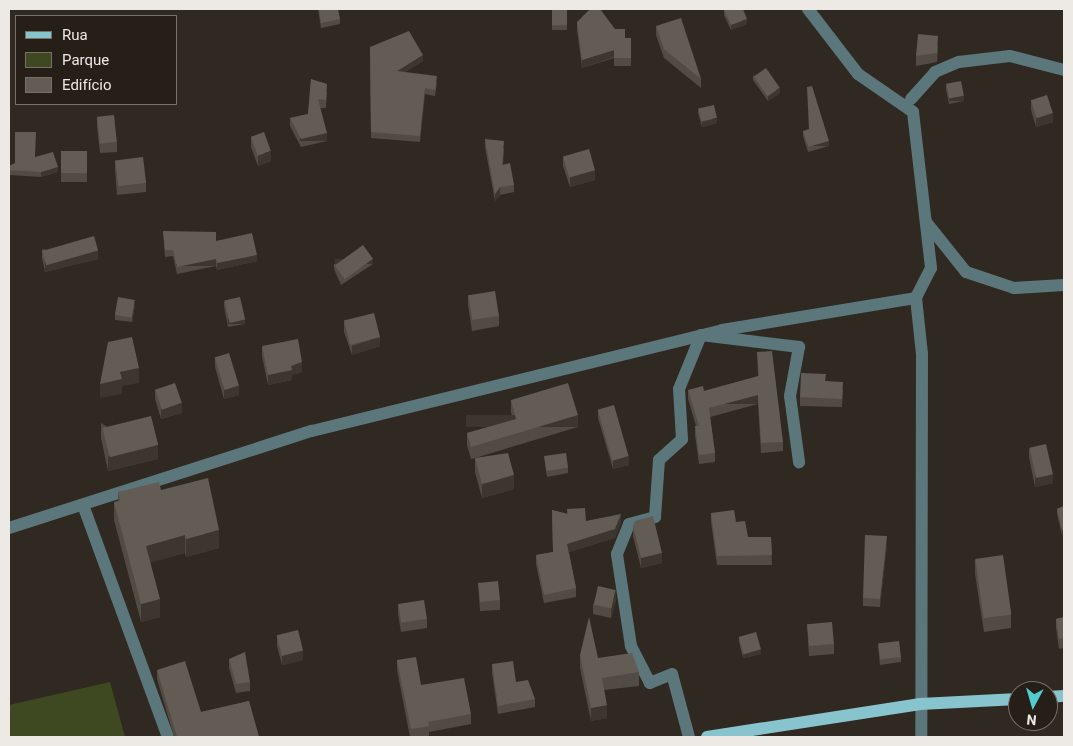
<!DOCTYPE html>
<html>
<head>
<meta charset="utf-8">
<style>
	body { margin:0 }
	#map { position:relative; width:1073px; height:746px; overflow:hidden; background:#302921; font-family:Roboto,sans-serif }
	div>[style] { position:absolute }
	.green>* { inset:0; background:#3e4921 }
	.minor>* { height:12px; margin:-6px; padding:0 6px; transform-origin:6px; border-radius:6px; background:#5b777c }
	.major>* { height:12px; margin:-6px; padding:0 6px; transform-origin:6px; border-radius:6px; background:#88c4ce }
	.wall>* { inset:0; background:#524b43; transform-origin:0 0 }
	.shaded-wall>* { inset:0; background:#3d362e; transform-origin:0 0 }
	.building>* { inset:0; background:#625c54; transform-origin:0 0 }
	span { translate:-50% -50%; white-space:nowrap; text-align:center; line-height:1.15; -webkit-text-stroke:4.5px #261f18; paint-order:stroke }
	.frame { position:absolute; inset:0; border:10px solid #ede9e4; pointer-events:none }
	.legend { position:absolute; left:15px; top:15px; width:162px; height:90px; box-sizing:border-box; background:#261f18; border:1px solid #76706a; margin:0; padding:6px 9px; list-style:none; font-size:15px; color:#ede9e4 }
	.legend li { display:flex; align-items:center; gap:10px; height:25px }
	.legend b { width:25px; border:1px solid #76706a }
	.north { position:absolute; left:1008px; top:681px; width:50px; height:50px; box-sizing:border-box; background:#261f18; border:1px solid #76706a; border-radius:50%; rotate:186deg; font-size:14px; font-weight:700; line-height:20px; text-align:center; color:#ede9e4 }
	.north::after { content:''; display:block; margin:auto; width:18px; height:22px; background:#52ccd1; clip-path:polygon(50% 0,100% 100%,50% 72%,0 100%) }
</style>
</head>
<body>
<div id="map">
	<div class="green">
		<i style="clip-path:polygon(110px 682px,125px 737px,9px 737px,9px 705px)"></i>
	</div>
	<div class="minor">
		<i style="left:808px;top:9px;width:82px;rotate:52.4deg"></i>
		<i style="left:858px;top:74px;width:67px;rotate:34.6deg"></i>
		<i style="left:913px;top:112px;width:157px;rotate:83.4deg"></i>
		<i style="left:931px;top:268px;width:34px;rotate:117deg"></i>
		<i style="left:916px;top:298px;width:56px;rotate:83.9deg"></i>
		<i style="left:922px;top:354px;width:383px;rotate:90.1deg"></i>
		<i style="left:911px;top:99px;width:36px;rotate:-48deg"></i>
		<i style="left:935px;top:72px;width:26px;rotate:-23deg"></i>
		<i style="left:959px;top:62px;width:51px;rotate:-6.7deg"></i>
		<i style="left:1010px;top:56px;width:56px;rotate:14.5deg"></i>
		<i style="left:926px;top:222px;width:64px;rotate:51.3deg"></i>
		<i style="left:966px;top:272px;width:51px;rotate:18.4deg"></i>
		<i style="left:1014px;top:288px;width:50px;rotate:-3.4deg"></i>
		<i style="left:83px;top:505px;width:247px;rotate:69.9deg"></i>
		<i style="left:9px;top:528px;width:318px;rotate:-17.8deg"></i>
		<i style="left:312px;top:431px;width:422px;rotate:-13.8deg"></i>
		<i style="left:722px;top:330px;width:197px;rotate:-9.4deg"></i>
		<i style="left:689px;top:737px;width:65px;rotate:-105.1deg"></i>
		<i style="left:672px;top:674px;width:24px;rotate:158deg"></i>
		<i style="left:650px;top:683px;width:42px;rotate:-117.2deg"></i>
		<i style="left:631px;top:646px;width:93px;rotate:-98.7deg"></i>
		<i style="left:617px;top:554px;width:32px;rotate:-68deg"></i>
		<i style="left:629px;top:524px;width:27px;rotate:-15deg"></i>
		<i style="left:655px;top:517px;width:57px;rotate:-86deg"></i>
		<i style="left:659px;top:460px;width:31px;rotate:-42deg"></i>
		<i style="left:682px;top:439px;width:50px;rotate:-93.4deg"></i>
		<i style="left:679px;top:389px;width:58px;rotate:-67.8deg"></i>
		<i style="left:701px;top:335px;width:99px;rotate:7deg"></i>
		<i style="left:799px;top:347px;width:50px;rotate:100.4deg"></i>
		<i style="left:790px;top:396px;width:67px;rotate:82.2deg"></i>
	</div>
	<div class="major">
		<i style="left:1048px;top:697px;width:16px;rotate:-4deg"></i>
		<i style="left:707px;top:737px;width:216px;rotate:-8.8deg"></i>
		<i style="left:920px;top:704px;width:98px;rotate:-2.9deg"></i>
	</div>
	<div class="wall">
		<i style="clip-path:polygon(318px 9px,340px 19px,340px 24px,321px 28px)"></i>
		<i style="left:552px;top:9px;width:15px;height:21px"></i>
		<i style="clip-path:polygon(724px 10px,747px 24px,731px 30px,724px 15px)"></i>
		<i style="clip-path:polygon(577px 22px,615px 29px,625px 38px,631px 38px,631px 66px,614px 66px,614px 58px,582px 68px,577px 30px)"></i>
		<i style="clip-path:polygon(656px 26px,701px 79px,701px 88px,664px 58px,656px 35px)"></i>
		<i style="clip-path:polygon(938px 46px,937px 62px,916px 66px,916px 56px)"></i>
		<i style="clip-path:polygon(370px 47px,423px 61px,405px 72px,437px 82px,435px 96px,425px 94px,420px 142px,371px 138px)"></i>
		<i style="clip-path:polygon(753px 75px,780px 93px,768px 101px,753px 80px)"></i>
		<i style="clip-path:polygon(311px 79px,327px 92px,326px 108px,320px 108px,327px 141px,301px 147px,290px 126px,290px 118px,308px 114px)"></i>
		<i style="clip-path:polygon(946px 84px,964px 101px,949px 104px,946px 89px)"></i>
		<i style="clip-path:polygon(1031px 100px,1053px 122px,1036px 127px,1031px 110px)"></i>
		<i style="clip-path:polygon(698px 108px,717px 123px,702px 127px,698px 113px)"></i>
		<i style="clip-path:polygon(97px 117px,117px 142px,117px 152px,100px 153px,97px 127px)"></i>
		<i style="clip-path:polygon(803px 131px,829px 146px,808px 152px,803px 136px)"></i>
		<i style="clip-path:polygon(251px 137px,271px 161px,258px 166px,251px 147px)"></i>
		<i style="clip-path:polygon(485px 139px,504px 149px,503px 165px,514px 185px,514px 192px,500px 195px,495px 201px,485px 147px)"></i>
		<i style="left:61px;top:151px;width:26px;height:31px"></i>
		<i style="clip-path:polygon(563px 156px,595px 180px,570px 187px,563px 166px)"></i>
		<i style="clip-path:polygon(35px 157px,58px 172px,41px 177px,9px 175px,9px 166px)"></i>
		<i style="clip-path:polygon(115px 160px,146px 183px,146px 192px,117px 195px,115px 169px)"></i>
		<i style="clip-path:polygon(163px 231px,216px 241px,257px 261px,217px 270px,216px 266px,177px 274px,173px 256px,165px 257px)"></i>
		<i style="clip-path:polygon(42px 249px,98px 259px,45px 272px,42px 258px)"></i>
		<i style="clip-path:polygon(334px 264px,373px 264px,341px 285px,334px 269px)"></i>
		<i style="clip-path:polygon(468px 295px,499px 316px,499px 326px,472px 331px,468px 305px)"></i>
		<i style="clip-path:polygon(224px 301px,245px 324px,228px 327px,224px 306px)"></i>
		<i style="clip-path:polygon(135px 305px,132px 322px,115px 320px,115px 315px)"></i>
		<i style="clip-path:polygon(344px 322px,380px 346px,352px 355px,344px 332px)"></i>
		<i style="clip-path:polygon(262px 346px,302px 372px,292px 375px,292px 380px,268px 385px,262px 356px)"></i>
		<i style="clip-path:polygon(757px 352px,783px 442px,783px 451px,761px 453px,758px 404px,710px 417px,715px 453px,715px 462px,699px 464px,695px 435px,695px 426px,696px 426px,688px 399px,688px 390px,704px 391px,758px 376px)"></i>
		<i style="clip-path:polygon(215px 357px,239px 395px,224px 399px,215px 367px)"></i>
		<i style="clip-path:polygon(155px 389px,182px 413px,161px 419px,155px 399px)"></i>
		<i style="clip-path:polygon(843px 390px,842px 407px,800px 406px,800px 397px)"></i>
		<i style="clip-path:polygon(511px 400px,578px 427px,475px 458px,514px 489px,482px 498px,475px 472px,475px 458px,471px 459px,467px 445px,467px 433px,513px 420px,511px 412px)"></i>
		<i style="clip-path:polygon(598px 410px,629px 465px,613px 469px,598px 418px)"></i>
		<i style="clip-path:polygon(101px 423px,158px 459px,108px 471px,101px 438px)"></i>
		<i style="clip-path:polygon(1029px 448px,1053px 483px,1035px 487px,1029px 457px)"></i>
		<i style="clip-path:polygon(544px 456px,568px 468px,568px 473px,547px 477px)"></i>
		<i style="clip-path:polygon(161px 490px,219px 548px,186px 557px,185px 553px,150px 562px,160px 617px,141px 622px,114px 520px,114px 502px,118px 501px,118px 492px)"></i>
		<i style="clip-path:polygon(1064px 506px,1064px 534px,1062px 535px,1057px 514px,1057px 509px)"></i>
		<i style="clip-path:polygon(567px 509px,586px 521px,621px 522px,615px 538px,569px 552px,576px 588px,576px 597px,544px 603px,536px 564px,536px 555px,553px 552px,552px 510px,567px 514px)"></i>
		<i style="clip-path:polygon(711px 513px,736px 522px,748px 537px,771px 537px,772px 565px,717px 565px,711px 522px)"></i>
		<i style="clip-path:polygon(633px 526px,662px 563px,641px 568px,633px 536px)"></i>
		<i style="clip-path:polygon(887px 544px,880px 607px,863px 606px,863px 598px)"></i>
		<i style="clip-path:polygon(975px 559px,1011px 614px,1011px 628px,984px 632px,975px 574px)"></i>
		<i style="clip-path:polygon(478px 582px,500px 600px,500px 610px,480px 611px)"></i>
		<i style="clip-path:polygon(616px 600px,611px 618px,593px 614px,593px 604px)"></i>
		<i style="clip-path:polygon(398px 604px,427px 619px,427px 628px,401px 632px,398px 614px)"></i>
		<i style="clip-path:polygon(1064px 617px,1064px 648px,1059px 649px,1056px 628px,1056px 619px)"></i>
		<i style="clip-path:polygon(807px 624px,834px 644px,834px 654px,809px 656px)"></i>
		<i style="clip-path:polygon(277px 636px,303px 660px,282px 665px,277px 646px)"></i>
		<i style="clip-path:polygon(739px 637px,761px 654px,743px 658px,739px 642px)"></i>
		<i style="clip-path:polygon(878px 645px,901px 657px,901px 662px,880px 665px)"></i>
		<i style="clip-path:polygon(580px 655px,598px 658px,639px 672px,639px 686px,604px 690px,607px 718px,591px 721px,580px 668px)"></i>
		<i style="clip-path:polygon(229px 659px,250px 682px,250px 691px,236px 693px,229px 668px)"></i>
		<i style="clip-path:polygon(397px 660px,421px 685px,471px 714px,471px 724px,429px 732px,429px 736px,420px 737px,410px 737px,397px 670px)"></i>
		<i style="clip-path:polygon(492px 664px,516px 682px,535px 699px,535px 707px,498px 714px,492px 673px)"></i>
		<i style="clip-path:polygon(157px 670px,201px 712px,249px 701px,259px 737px,174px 737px,157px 679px)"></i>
	</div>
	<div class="shaded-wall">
		<i style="clip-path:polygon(747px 19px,747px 24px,731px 30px,731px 25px)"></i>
		<i style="clip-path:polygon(614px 50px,614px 57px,582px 68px,582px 60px)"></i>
		<i style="clip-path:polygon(423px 55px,423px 61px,397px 77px,397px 71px)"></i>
		<i style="clip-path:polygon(425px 88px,425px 94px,420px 142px,420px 136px)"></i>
		<i style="clip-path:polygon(780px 88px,780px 93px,768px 101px,768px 96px)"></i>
		<i style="left:964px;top:96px;width:5px;height:15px;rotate:90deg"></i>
		<i style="clip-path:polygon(1053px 113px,1053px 122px,1036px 127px,1036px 117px)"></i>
		<i style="clip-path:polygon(717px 118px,717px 123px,702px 127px,702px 122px)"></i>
		<i style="left:327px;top:133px;width:8px;height:27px;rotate:90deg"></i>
		<i style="left:829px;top:141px;width:5px;height:22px;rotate:90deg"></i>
		<i style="clip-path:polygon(271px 151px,271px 161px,258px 166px,258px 156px)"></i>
		<i style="clip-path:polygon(58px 167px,58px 172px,41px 177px,41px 172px)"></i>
		<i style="clip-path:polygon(595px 170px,595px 180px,570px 187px,570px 177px)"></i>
		<i style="clip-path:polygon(500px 187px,500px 195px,495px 201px,495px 194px)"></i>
		<i style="clip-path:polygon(98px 250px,98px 259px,45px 272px,45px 262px)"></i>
		<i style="clip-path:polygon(257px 255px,257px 261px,217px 270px,217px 263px)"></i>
		<i style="left:216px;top:259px;width:7px;height:40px;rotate:90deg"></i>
		<i style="left:373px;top:259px;width:5px;height:38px;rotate:90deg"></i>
		<i style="clip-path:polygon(135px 300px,135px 305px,132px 322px,132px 318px)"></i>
		<i style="left:245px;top:319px;width:5px;height:17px;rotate:90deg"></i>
		<i style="clip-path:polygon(380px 337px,380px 346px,352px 355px,352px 346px)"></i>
		<i style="clip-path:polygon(302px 362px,302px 372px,292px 375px,292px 380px,268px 385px,268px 375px)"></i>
		<i style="clip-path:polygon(139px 368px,139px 383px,122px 386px,122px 394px,100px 398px,100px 384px,120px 372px)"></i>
		<i style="clip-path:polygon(239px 385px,239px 395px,224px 399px,224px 389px)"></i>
		<i style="left:758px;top:395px;width:9px;height:51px;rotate:90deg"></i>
		<i style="clip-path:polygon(182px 403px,182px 413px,161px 419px,161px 409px)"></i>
		<i style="left:578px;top:415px;width:12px;height:112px;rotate:90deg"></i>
		<i style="clip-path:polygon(158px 445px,158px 459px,108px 471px,108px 456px)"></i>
		<i style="clip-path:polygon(629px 456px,629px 465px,613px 469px,613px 460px)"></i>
		<i style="clip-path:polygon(1053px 474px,1053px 483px,1035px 487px,1035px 477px)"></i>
		<i style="clip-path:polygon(514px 475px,514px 489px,482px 498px,482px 484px)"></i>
		<i style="clip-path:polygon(621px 514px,621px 522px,615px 538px,567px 553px,567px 544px)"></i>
		<i style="clip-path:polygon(1064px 529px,1064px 534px,1062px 535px,1062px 530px)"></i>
		<i style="clip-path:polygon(219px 530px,219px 548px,186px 557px,186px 539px)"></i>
		<i style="clip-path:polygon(185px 535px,185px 553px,146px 564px,146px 546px)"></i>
		<i style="clip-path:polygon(887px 536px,887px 544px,880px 607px,880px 599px)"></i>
		<i style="clip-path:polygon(662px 553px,662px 563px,641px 568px,641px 558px)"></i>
		<i style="clip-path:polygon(616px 590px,616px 600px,611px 618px,611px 608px)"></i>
		<i style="clip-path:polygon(160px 599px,160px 617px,141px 622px,141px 604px)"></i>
		<i style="clip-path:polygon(761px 649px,761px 654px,743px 658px,743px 654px)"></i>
		<i style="clip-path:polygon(303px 650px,303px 660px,282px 665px,282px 656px)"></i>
		<i style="clip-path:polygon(607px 705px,607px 718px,591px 721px,591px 708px)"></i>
	</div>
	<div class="building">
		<i style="clip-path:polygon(319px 9px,338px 9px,340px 19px,321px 23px)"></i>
		<i style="left:552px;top:9px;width:15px;height:16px"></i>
		<i style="clip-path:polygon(590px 9px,600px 9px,615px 29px,625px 29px,625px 38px,631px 38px,631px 58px,614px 58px,614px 50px,582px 60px,577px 22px)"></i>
		<i style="clip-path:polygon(726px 9px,743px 9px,747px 19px,731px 25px,724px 10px)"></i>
		<i style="clip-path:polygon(681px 18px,701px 79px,664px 49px,656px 26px)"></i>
		<i style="clip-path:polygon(409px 31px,423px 55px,397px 71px,437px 76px,435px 90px,425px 88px,420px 136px,371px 132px,370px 47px)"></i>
		<i style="clip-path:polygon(918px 34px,938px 36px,937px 53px,916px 56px)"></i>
		<i style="left:766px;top:68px;width:24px;height:15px;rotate:55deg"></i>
		<i style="clip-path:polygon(311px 79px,327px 84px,326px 100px,318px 99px,327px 133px,301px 139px,290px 118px,308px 114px)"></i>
		<i style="left:961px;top:81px;width:15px;height:15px;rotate:79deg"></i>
		<i style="clip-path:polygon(812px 86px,829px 141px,808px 147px,803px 131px,809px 129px,807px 87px)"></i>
		<i style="left:1047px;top:95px;width:19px;height:17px;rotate:72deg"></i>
		<i style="left:714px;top:105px;width:13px;height:16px;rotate:77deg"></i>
		<i style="left:114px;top:115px;width:27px;height:17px;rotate:84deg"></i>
		<i style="clip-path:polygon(15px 132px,36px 132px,35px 157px,53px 152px,58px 167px,41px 172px,9px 170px,9px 166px,15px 163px)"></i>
		<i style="left:264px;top:132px;width:20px;height:14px;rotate:70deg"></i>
		<i style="clip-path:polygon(485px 139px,504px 141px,502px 165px,510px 163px,514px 185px,500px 187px,495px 194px)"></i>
		<i style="left:589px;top:149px;width:22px;height:27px;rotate:74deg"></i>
		<i style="left:61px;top:151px;width:26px;height:22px"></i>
		<i style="left:143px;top:157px;width:26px;height:28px;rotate:83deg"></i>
		<i style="clip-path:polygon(163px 231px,216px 232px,216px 241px,252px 233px,257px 255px,217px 263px,216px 259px,177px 267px,173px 250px,165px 250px)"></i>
		<i style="left:94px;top:236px;width:15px;height:54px;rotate:74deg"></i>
		<i style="left:363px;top:245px;width:17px;height:35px;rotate:54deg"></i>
		<i style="left:495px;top:291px;width:25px;height:27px;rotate:81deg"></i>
		<i style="left:118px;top:297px;width:17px;height:18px;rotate:10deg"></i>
		<i style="left:240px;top:297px;width:23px;height:16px;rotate:77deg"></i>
		<i style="left:374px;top:313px;width:25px;height:31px;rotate:76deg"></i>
		<i style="clip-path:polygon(132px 337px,139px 368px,120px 372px,122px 379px,100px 384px,108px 342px)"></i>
		<i style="clip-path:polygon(298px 339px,302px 362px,291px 366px,292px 370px,268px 375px,262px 346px)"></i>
		<i style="clip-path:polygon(772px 351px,783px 442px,761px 443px,758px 395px,709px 408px,715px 453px,699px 455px,695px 426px,699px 426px,688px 390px,703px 386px,704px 391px,759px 376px,757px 352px)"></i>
		<i style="left:229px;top:353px;width:34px;height:15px;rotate:73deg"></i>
		<i style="clip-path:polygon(801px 373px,826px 374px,825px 381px,843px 382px,842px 399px,800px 397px)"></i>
		<i style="left:175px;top:383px;width:21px;height:21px;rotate:71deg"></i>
		<i style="clip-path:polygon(568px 383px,578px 415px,471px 447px,467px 433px,516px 419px,511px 400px)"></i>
		<i style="left:614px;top:405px;width:53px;height:17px;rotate:74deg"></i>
		<i style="left:151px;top:416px;width:30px;height:50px;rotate:76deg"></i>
		<i style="left:1046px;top:444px;width:31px;height:17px;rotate:77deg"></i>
		<i style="clip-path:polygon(508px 453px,514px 475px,482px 484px,475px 458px)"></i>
		<i style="left:566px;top:453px;width:15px;height:22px;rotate:82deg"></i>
		<i style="clip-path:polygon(208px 478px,219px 530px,186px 539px,185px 535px,146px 546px,160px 599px,141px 604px,114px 502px,120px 501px,118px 492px,159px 482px,161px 490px)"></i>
		<i style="clip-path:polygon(1064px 506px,1064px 529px,1062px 530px,1057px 509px)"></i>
		<i style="clip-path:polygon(585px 508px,586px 521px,621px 514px,615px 529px,567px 544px,576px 588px,544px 595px,536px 555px,553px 552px,552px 510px,568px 514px,567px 509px)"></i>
		<i style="clip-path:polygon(734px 510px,736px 522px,745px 521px,748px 537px,771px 537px,772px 555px,717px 556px,711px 513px)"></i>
		<i style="clip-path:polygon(653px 516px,662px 553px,641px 558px,633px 526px,635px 521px)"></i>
		<i style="clip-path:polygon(865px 535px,887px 536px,880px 599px,863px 598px)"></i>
		<i style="left:1003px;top:555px;width:60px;height:28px;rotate:82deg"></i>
		<i style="left:498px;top:581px;width:19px;height:20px;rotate:84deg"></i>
		<i style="left:598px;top:586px;width:18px;height:19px;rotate:13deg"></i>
		<i style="left:424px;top:600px;width:19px;height:26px;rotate:81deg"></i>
		<i style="clip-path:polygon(589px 617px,598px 658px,632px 653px,639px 672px,602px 678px,607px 705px,591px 708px,580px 655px)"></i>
		<i style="clip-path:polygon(1064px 617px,1064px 638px,1059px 639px,1056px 619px)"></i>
		<i style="left:832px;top:622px;width:22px;height:25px;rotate:85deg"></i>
		<i style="left:298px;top:630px;width:21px;height:22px;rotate:76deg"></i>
		<i style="left:756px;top:632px;width:18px;height:18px;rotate:74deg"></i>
		<i style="left:899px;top:641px;width:16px;height:21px;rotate:83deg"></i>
		<i style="clip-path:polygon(245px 652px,250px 682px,236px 684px,229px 659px)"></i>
		<i style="clip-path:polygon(416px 657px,421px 685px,464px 678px,471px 714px,428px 722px,429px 726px,411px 729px,397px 660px)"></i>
		<i style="clip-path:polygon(185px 661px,201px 712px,249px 701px,259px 737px,177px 737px,157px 670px)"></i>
		<i style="clip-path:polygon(513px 661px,516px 682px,528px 680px,535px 699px,498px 706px,492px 664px)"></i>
	</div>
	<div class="frame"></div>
	<ul class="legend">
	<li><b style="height:6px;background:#88c4ce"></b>Rua</li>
	<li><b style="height:14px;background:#3e4921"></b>Parque</li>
	<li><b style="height:14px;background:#625c54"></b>Edifício</li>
	</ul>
	<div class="north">N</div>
</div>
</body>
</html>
